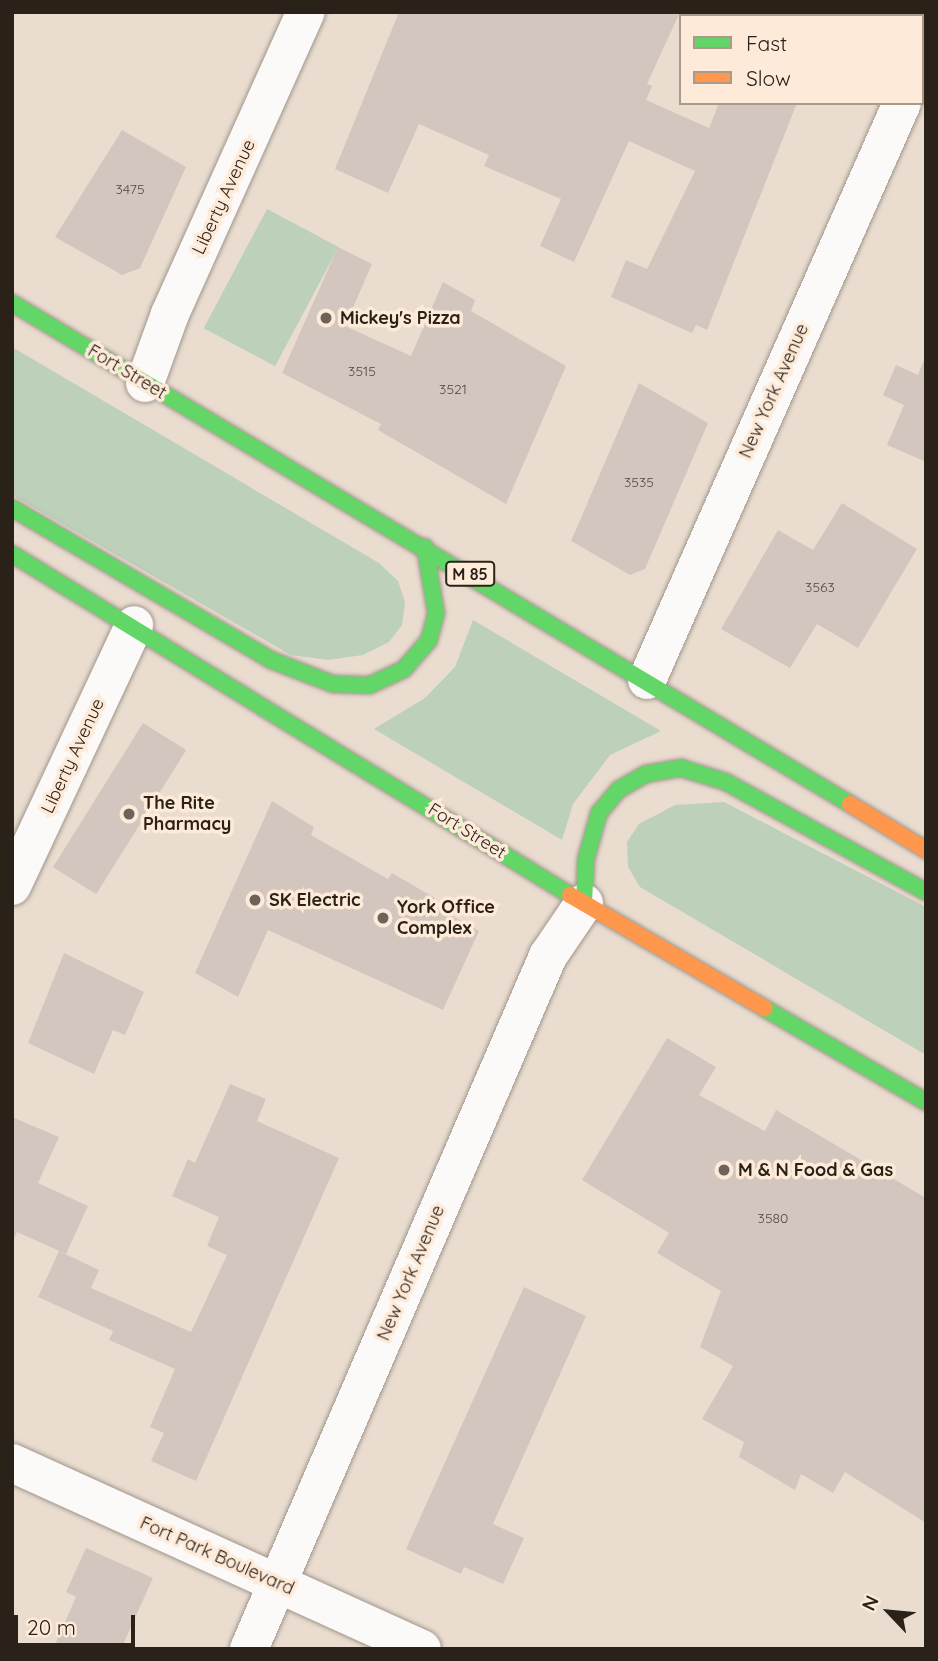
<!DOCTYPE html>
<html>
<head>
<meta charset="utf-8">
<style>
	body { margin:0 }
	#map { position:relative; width:938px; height:1661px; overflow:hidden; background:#eaddd0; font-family:Quicksand,sans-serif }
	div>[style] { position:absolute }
	.green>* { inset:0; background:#bdd0b9; transform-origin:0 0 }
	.building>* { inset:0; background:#d3c6bf; transform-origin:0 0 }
	.roads { filter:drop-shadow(0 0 2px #a0968c) drop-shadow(0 0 2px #a0968c) }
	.street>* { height:38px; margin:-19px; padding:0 19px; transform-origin:19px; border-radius:19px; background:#fcfaf8 }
	.fast>* { height:16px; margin:-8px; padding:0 8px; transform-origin:8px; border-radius:8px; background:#63d668 }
	.slow>* { height:16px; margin:-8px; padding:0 8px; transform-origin:8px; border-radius:8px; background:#ff974d }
	.dots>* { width:19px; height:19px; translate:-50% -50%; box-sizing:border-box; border:4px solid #feead8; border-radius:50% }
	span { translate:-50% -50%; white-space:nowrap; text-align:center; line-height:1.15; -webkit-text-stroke:7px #feead8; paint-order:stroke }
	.number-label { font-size:14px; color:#544a42 }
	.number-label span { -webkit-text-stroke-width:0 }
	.shield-label span { padding:2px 5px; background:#feead8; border:2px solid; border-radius:5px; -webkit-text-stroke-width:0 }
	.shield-label { font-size:16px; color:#2a2119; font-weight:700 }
	.street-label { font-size:18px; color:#2a2119 }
	.poi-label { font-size:18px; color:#2a2119; font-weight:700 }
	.left { translate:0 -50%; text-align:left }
	.frame { position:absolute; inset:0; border:14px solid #2a2119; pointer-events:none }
	.legend { position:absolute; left:679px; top:14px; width:245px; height:91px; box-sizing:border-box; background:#feead8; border:2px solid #a99a8c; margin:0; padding:9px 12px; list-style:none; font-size:21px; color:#2a2119 }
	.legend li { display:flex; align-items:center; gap:14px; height:35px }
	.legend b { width:35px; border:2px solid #a99a8c }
	.north { position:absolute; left:854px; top:1577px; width:70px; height:70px; -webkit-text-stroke:5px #feead8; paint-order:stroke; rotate:296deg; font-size:19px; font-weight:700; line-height:28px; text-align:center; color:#2a2119 }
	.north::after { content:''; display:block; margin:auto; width:24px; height:32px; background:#2a2119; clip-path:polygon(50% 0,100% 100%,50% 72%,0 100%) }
	.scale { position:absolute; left:14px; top:1615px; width:121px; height:32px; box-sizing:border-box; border:4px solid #2a2119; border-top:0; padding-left:9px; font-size:21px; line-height:24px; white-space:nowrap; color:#2a2119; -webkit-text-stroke:5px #feead8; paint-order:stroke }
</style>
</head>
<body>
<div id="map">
	<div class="green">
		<i style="left:267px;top:209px;width:81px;height:135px;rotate:28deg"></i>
		<i style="clip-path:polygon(12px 347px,379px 563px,398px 581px,405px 602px,402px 625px,389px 642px,363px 655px,328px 660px,291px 655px,12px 495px)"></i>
		<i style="clip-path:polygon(473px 620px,661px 731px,610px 755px,573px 804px,562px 840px,374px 729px,425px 698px,455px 667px)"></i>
		<i style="clip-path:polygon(724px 802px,926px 907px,926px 1055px,640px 887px,628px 867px,627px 842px,639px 824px,675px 805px)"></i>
	</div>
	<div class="building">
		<i style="clip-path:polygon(399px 12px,680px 12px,647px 84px,652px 86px,646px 100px,709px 128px,719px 103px,797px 103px,707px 330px,696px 325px,692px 333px,611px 297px,626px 260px,647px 269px,695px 171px,629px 141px,574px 262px,540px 246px,561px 199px,484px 166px,489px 155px,419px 124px,388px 193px,335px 169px)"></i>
		<i style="clip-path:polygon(122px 130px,186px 167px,140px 268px,122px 275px,55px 237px)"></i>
		<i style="clip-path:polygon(338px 247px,372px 264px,345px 326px,411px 356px,443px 282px,475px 300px,471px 311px,566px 366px,506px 504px,378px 430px,381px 424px,282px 373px)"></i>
		<i style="clip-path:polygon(926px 355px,926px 462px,887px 445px,904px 405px,883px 395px,896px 365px,918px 375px)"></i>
		<i style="clip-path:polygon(639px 383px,708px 423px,645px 569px,630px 575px,571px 541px)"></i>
		<i style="clip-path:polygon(842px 503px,917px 549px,858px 648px,817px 624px,790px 668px,721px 629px,778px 530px,813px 550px)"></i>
		<i style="left:143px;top:723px;width:51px;height:170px;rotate:32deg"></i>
		<i style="clip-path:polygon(272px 801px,314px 827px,311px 835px,388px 879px,392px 873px,435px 898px,431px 904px,479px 931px,443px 1010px,268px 930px,238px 997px,195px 973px)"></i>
		<i style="clip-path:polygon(64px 953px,144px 992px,125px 1035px,113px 1030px,94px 1074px,28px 1043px)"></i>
		<i style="clip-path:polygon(667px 1038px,716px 1067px,699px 1095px,765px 1131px,776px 1110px,926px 1198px,926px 1523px,845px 1472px,833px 1493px,801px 1474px,795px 1490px,739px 1457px,744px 1442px,702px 1419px,733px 1366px,700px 1347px,721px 1291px,657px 1253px,669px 1233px,582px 1180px)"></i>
		<i style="clip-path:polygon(230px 1084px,266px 1099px,257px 1121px,339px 1158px,196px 1481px,151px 1461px,164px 1433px,150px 1427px,175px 1369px,109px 1340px,113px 1331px,38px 1297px,59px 1251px,99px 1270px,91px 1288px,191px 1332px,227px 1255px,207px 1246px,219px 1217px,172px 1196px,188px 1159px,195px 1163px)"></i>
		<i style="clip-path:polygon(12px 1117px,59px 1137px,38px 1183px,88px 1206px,66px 1254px,17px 1232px,12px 1244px)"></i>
		<i style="clip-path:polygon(524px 1287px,586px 1316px,493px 1524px,524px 1538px,503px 1584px,464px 1567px,461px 1574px,406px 1549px)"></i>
		<i style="clip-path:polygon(86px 1548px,153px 1578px,121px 1649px,53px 1649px,76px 1597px,66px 1592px)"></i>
	</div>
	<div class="roads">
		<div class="street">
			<i style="left:922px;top:57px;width:8px;rotate:-60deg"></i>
			<i style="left:145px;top:383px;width:73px;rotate:-70.1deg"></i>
			<i style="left:170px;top:314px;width:331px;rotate:-65.8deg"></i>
			<i style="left:647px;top:680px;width:631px;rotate:-66.16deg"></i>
			<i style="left:12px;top:886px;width:288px;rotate:-64.9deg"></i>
			<i style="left:12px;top:1463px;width:450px;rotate:24.4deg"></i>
			<i style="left:249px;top:1649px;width:755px;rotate:-66.66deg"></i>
			<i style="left:548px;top:956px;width:64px;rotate:-55.8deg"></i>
		</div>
		<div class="fast">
			<i style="left:12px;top:303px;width:976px;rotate:30.87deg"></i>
			<i style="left:12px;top:508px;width:300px;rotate:30.4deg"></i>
			<i style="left:271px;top:660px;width:66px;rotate:21.2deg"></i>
			<i style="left:333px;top:684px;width:37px;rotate:2deg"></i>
			<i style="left:370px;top:685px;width:38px;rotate:-25deg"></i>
			<i style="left:404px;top:669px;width:38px;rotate:-49deg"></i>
			<i style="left:429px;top:640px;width:28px;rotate:-75deg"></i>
			<i style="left:436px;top:613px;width:67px;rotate:-99.5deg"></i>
			<i style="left:12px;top:554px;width:654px;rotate:31.43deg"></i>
			<i style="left:584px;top:903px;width:44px;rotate:-87.4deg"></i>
			<i style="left:586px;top:859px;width:48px;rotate:-74.2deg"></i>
			<i style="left:599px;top:813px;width:30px;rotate:-50deg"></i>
			<i style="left:618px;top:790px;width:32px;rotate:-30deg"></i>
			<i style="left:646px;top:774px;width:36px;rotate:-10deg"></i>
			<i style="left:681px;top:768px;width:47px;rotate:17.3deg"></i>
			<i style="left:726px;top:782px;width:228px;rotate:28.8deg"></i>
			<i style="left:764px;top:1008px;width:187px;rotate:30.1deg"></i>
		</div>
		<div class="slow">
			<i style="left:850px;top:804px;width:89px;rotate:31.2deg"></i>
			<i style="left:570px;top:895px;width:225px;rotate:30.2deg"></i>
		</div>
	</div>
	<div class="dots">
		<i style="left:326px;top:318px;background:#6d6359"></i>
		<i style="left:129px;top:814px;background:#6d6359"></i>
		<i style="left:255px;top:900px;background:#6d6359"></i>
		<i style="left:383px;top:918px;background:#6d6359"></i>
		<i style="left:724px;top:1170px;background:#6d6359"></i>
	</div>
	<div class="number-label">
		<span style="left:130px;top:189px">3475</span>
		<span style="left:362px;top:371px">3515</span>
		<span style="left:453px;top:389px">3521</span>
		<span style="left:639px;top:482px">3535</span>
		<span style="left:820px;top:587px">3563</span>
		<span style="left:773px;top:1218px">3580</span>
	</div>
	<div class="shield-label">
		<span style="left:470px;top:574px">M 85</span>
	</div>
	<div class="street-label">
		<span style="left:224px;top:197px;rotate:-65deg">Liberty Avenue</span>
		<span style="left:127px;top:372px;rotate:31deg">Fort Street</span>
		<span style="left:774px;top:391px;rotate:-66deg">New York Avenue</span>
		<span style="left:73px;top:756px;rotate:-65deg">Liberty Avenue</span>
		<span style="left:467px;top:831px;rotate:32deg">Fort Street</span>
		<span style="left:411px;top:1273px;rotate:-67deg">New York Avenue</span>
		<span style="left:217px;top:1556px;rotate:24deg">Fort Park Boulevard</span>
	</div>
	<div class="poi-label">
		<span class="left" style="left:340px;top:318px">Mickey's Pizza</span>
		<span class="left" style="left:143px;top:814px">The Rite<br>Pharmacy</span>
		<span class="left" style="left:269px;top:900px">SK Electric</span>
		<span class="left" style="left:397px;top:918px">York Office<br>Complex</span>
		<span class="left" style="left:738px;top:1170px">M &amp; N Food &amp; Gas</span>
	</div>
	<div class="frame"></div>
	<ul class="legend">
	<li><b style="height:9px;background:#63d668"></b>Fast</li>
	<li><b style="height:9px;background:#ff974d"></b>Slow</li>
	</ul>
	<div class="north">N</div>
	<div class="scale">20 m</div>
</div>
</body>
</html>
